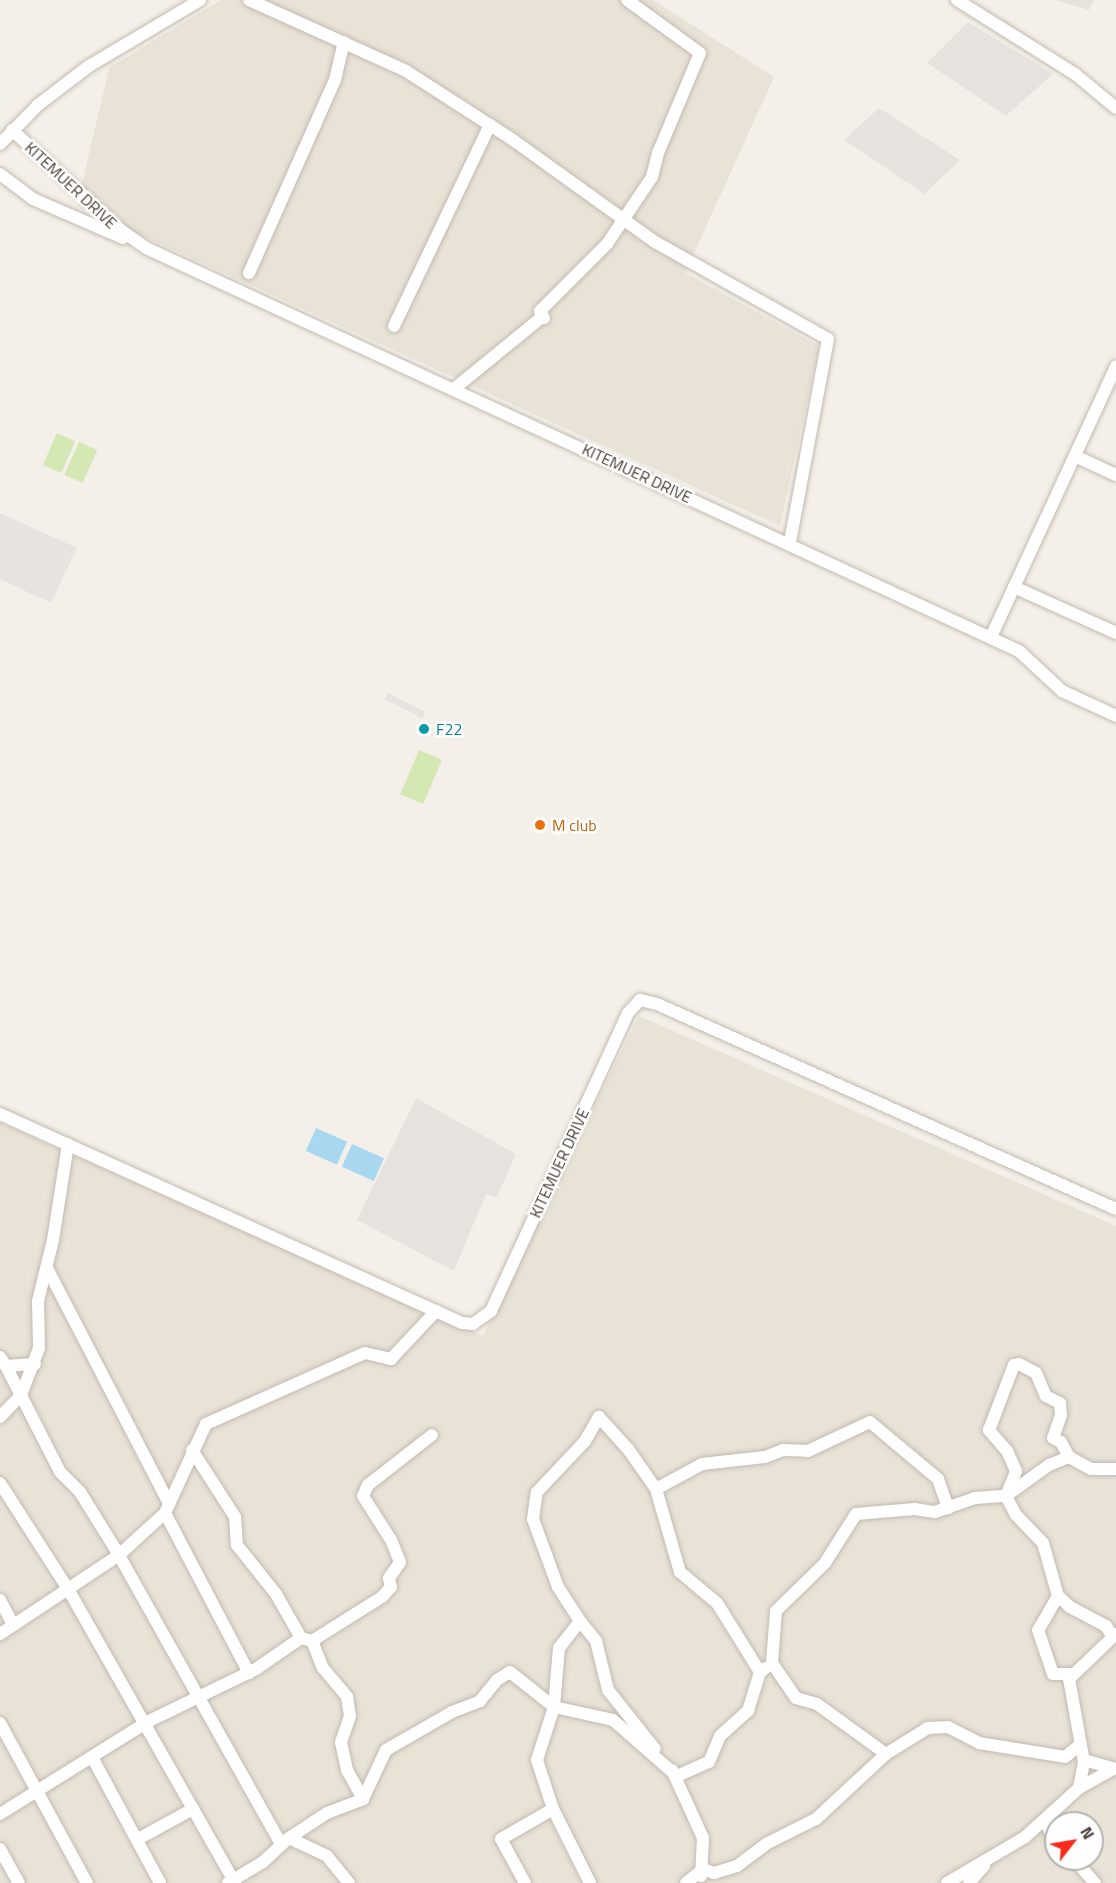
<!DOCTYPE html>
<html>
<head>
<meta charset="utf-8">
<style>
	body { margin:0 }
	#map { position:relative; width:1116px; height:1883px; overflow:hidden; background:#f4f0e9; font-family:"Titillium Web",sans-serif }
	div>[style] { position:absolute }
	.residential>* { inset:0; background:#e8e2d7 }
	.industrial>* { inset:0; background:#e7e2de }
	.green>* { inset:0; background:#d4e8b3; transform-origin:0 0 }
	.parking>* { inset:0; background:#e6e3e1; transform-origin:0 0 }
	.water>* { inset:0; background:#a7d8f0; transform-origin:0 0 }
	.roads { filter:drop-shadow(0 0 2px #c3baaf) drop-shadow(0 0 2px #c3baaf) }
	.minor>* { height:12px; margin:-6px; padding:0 6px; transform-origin:6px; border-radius:6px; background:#fff }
	.dots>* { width:16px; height:16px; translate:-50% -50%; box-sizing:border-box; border:3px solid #fff; border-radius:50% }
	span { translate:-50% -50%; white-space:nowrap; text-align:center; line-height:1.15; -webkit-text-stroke:5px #fff; paint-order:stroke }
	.street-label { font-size:16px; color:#484037 }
	.culture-label { font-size:16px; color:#0d838f }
	.left { translate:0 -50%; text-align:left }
	.food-label { font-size:16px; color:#c56008 }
	.north { position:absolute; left:1044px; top:1811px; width:60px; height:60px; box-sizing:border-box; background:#fff; border:2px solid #b6b3af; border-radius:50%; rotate:59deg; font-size:16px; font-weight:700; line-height:24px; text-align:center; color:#484037 }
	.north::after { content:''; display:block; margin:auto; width:21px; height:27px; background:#f82b1c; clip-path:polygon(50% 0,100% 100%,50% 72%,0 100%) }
</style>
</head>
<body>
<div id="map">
	<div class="residential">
		<i style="clip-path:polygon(221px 0,653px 0,774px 77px,685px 273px,819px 346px,780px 526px,77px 206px,109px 68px)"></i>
		<i style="clip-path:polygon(evenodd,639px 1016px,1116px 1226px,1116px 1883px,0 1883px,0 1123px,483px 1336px,639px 1016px,1056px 1823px,1092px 1823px,1092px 1859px,1056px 1859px,1056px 1823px)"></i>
	</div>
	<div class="industrial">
		<i style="clip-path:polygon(1056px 0,1095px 0,1089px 10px)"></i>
		<i style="clip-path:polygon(968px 22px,1053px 74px,1006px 116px,927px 63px)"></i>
		<i style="clip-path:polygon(879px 108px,960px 160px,924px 194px,844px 140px)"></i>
		<i style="clip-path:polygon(416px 1098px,516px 1154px,497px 1197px,486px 1194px,454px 1271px,357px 1220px)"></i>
	</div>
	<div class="green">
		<i style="left:57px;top:433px;width:20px;height:35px;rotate:24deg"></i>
		<i style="left:79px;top:442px;width:20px;height:36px;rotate:24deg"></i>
		<i style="left:419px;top:750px;width:25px;height:48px;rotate:23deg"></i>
	</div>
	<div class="parking">
		<i style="clip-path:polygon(0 513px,77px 548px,51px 603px,0 579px)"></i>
		<i style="left:388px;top:693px;width:42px;height:7px;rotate:27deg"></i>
	</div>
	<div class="water">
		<i style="left:316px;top:1128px;width:34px;height:25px;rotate:24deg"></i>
		<i style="left:352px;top:1144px;width:35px;height:25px;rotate:24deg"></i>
	</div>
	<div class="roads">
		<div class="minor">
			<i style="left:249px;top:0;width:172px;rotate:24.3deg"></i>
			<i style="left:406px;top:71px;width:127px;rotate:32.8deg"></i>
			<i style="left:513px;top:140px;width:175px;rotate:35.7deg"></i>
			<i style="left:655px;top:242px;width:198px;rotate:29.3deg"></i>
			<i style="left:828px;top:339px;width:207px;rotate:100.6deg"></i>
			<i style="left:957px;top:0;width:139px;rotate:32.1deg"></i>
			<i style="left:1075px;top:74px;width:53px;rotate:39.7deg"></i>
			<i style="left:12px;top:130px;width:149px;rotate:42.6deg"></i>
			<i style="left:122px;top:231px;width:29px;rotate:35deg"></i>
			<i style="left:146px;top:248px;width:962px;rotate:24.78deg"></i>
			<i style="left:1019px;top:651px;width:59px;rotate:42.9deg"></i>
			<i style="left:1062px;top:691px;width:60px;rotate:24.8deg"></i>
			<i style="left:0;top:144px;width:54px;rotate:-45.7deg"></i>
			<i style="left:38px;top:105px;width:64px;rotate:-37.4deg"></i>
			<i style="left:89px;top:66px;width:129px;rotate:-30.7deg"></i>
			<i style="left:0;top:174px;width:41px;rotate:37.1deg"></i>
			<i style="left:33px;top:199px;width:98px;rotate:23.4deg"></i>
			<i style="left:249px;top:273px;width:211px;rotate:-66deg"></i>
			<i style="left:335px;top:80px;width:39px;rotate:-77deg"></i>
			<i style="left:544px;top:318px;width:8px;rotate:-120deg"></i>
			<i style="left:540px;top:311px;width:95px;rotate:-45deg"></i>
			<i style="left:607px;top:244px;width:81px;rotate:-56.1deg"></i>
			<i style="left:652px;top:177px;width:25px;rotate:-76deg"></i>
			<i style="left:658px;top:153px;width:108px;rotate:-67.2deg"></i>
			<i style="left:700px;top:53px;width:90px;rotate:-144deg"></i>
			<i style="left:394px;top:326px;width:223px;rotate:-64.5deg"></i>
			<i style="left:455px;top:388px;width:112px;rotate:-39.2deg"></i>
			<i style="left:1075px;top:456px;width:45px;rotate:24.9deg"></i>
			<i style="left:1014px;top:587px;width:112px;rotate:24.3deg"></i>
			<i style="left:991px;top:637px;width:298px;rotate:-65.2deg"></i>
			<i style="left:0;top:1114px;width:507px;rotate:24.34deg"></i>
			<i style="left:462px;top:1323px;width:11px;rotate:5deg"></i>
			<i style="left:473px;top:1324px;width:22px;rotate:-36deg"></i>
			<i style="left:491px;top:1311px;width:328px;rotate:-65.3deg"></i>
			<i style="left:628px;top:1013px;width:18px;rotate:-47deg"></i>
			<i style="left:640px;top:1000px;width:17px;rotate:13deg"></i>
			<i style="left:657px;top:1004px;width:503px;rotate:24.07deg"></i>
			<i style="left:47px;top:1268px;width:265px;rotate:62.6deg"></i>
			<i style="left:0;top:1357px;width:11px;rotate:56deg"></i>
			<i style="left:6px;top:1366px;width:29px;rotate:-4deg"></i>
			<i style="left:6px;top:1366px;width:119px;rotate:63deg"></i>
			<i style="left:60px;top:1472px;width:28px;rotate:45deg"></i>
			<i style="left:80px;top:1492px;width:74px;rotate:58.2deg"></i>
			<i style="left:119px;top:1555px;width:61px;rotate:146.3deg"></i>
			<i style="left:68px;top:1589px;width:338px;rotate:60.4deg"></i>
			<i style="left:0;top:1417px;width:30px;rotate:-46deg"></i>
			<i style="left:21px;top:1395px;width:50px;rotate:-69deg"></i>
			<i style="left:39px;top:1348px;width:47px;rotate:-91.2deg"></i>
			<i style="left:38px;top:1301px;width:63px;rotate:-76.2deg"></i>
			<i style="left:53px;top:1240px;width:97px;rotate:-81.1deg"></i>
			<i style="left:192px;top:1450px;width:80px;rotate:57.3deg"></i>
			<i style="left:235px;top:1517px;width:28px;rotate:86deg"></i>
			<i style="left:237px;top:1545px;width:63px;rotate:51.5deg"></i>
			<i style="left:276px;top:1594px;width:51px;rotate:60.4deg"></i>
			<i style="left:0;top:1483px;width:126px;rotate:57.3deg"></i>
			<i style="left:68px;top:1589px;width:82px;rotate:146.5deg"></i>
			<i style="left:656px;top:1489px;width:52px;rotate:-28.5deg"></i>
			<i style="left:702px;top:1464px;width:63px;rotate:-6.3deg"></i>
			<i style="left:765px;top:1457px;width:19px;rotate:-21deg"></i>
			<i style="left:783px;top:1450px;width:25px;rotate:2deg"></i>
			<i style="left:808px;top:1451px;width:68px;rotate:-25.1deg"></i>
			<i style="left:870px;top:1422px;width:89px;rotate:40deg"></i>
			<i style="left:938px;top:1479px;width:31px;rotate:71deg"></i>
			<i style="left:165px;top:1513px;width:181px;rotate:62.3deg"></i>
			<i style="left:1058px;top:1596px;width:39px;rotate:120deg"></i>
			<i style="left:1038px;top:1630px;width:46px;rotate:71.2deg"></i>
			<i style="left:1053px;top:1674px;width:18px"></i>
			<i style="left:0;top:1600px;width:27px;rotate:62deg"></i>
			<i style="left:580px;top:1621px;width:26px;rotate:51deg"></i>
			<i style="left:596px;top:1641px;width:50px;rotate:76.2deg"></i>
			<i style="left:608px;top:1690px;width:75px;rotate:51.5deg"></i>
			<i style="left:1112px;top:1636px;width:12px;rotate:-121deg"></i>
			<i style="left:1106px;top:1626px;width:41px;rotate:-152.2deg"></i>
			<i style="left:1070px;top:1607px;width:16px;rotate:-137deg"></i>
			<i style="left:1058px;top:1596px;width:55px;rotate:-105.8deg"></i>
			<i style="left:1043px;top:1543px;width:39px;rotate:-134deg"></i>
			<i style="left:1016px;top:1515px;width:21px;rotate:-118deg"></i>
			<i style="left:1006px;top:1496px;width:27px;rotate:-68deg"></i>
			<i style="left:1016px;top:1471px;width:22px;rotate:-114deg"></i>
			<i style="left:1007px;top:1451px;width:28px;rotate:-131deg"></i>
			<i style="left:989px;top:1430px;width:70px;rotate:-69deg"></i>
			<i style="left:1014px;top:1365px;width:5px;rotate:-11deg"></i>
			<i style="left:1019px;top:1364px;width:19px;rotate:28deg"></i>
			<i style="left:1036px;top:1373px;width:25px;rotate:67deg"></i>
			<i style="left:1046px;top:1396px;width:16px;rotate:27deg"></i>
			<i style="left:1060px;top:1403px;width:12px;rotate:85deg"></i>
			<i style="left:1061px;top:1415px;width:24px;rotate:109deg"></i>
			<i style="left:1053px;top:1438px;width:9px;rotate:27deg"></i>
			<i style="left:1061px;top:1442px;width:17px;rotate:62deg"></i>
			<i style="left:1069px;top:1457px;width:25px;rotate:29deg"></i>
			<i style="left:1091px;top:1469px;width:25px"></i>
			<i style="left:312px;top:1641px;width:29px;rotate:68deg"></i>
			<i style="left:323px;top:1668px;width:38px;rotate:50deg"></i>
			<i style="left:347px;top:1697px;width:19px;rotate:81deg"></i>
			<i style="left:350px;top:1716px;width:28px;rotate:109deg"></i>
			<i style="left:341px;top:1742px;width:29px;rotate:78deg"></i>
			<i style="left:347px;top:1770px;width:33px;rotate:61deg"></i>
			<i style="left:0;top:1723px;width:182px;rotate:61.5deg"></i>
			<i style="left:886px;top:1754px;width:85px;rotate:-144.1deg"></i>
			<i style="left:817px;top:1704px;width:22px;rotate:-164deg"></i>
			<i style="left:796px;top:1698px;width:42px;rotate:-124.4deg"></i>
			<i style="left:772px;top:1663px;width:52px;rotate:-85.6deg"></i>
			<i style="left:776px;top:1611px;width:69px;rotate:-44.4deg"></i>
			<i style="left:825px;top:1563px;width:58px;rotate:-57.7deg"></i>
			<i style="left:856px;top:1514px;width:59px;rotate:-4.8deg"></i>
			<i style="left:915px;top:1509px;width:20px;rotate:9deg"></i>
			<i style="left:935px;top:1512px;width:42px;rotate:-19.3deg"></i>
			<i style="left:975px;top:1498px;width:31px;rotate:-4deg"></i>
			<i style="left:1006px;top:1496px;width:53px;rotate:-35.8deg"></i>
			<i style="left:1049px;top:1465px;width:22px;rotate:-22deg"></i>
			<i style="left:92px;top:1757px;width:143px;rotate:61.6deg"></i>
			<i style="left:1084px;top:1760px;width:32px;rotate:16deg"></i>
			<i style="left:672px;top:1770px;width:75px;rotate:65.5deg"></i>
			<i style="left:703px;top:1838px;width:38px;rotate:93deg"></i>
			<i style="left:677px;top:1776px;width:35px;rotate:-24deg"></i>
			<i style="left:709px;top:1762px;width:28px;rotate:-67deg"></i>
			<i style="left:720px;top:1736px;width:38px;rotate:-42deg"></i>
			<i style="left:748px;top:1711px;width:41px;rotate:-72.9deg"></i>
			<i style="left:760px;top:1672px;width:7px;rotate:-34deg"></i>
			<i style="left:1079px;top:1788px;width:37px;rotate:-29deg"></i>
			<i style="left:553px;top:1809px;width:83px;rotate:63.4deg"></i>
			<i style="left:0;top:1814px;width:173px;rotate:-32deg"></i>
			<i style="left:147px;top:1722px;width:121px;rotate:-25.9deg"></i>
			<i style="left:256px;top:1669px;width:55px;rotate:-34.6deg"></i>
			<i style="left:301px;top:1638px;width:11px;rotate:15deg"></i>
			<i style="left:312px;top:1641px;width:83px;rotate:-32.2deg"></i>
			<i style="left:382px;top:1597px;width:13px;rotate:-48deg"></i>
			<i style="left:391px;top:1587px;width:9px;rotate:-103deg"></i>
			<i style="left:389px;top:1578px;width:19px;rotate:-55deg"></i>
			<i style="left:400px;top:1562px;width:24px;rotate:-112deg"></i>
			<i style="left:391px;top:1540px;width:52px;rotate:-122.5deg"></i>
			<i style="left:363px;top:1496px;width:12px;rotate:-66deg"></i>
			<i style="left:368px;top:1485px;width:81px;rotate:-38deg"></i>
			<i style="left:1046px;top:1820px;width:31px;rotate:71deg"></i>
			<i style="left:289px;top:1838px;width:42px;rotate:25.3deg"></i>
			<i style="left:327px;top:1856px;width:35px;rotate:51deg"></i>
			<i style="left:138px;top:1839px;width:63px;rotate:-28.6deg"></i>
			<i style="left:281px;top:1844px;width:331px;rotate:-119.3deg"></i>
			<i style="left:119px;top:1555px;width:62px;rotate:-42.4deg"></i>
			<i style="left:165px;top:1513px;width:98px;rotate:-65.3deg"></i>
			<i style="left:206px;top:1424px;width:174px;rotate:-24.1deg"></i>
			<i style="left:365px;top:1353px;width:27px;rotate:13deg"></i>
			<i style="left:391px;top:1359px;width:66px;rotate:-46.8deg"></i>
			<i style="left:0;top:1849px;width:39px;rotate:61deg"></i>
			<i style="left:1074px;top:1859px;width:32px;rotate:49deg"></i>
			<i style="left:228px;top:1883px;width:41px;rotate:-31deg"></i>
			<i style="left:263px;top:1862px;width:35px;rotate:-43deg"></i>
			<i style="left:289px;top:1838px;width:45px;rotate:-33.3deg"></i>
			<i style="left:327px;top:1813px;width:39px;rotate:-21deg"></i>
			<i style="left:363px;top:1799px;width:54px;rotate:-64.9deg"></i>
			<i style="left:386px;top:1750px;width:76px;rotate:-29.9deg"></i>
			<i style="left:452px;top:1712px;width:30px;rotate:-21deg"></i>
			<i style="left:480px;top:1701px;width:27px;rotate:-51deg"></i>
			<i style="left:497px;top:1680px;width:15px;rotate:-32deg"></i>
			<i style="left:510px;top:1672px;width:56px;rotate:38.5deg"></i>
			<i style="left:554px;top:1707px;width:60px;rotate:12.4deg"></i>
			<i style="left:613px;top:1720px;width:85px;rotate:41.2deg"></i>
			<i style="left:525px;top:1883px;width:50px;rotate:-118.6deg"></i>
			<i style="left:501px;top:1839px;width:60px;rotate:-30deg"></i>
			<i style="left:553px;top:1809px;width:52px;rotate:-108.1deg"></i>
			<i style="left:537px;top:1760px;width:56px;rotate:-72.2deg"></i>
			<i style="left:554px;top:1707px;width:59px;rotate:-85.2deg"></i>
			<i style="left:559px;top:1648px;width:34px;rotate:-52deg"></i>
			<i style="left:580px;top:1621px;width:40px;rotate:-122.9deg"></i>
			<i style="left:558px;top:1587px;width:72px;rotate:-110.2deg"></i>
			<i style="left:533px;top:1519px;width:27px;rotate:-82deg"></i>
			<i style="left:537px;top:1492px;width:70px;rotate:-46.7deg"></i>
			<i style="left:585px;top:1441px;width:28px;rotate:-60deg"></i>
			<i style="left:599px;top:1417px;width:43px;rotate:47.8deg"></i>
			<i style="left:628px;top:1449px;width:49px;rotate:55deg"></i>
			<i style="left:656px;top:1489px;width:86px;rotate:73.9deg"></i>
			<i style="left:680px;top:1572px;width:48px;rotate:40deg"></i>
			<i style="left:717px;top:1603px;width:81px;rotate:58.1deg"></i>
			<i style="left:686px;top:1883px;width:22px;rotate:-39deg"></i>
			<i style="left:703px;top:1869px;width:12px;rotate:20deg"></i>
			<i style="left:714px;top:1873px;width:24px;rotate:-17deg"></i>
			<i style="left:737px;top:1866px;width:36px;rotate:-37deg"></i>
			<i style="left:766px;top:1844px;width:56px;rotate:-26.6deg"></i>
			<i style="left:816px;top:1819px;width:96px;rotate:-42.9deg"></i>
			<i style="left:886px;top:1754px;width:49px;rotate:-31.8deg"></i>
			<i style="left:928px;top:1728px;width:20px;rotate:-3deg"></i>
			<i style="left:948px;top:1727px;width:35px;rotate:27deg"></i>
			<i style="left:979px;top:1743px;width:87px;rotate:9.2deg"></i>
			<i style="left:1065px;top:1757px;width:19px;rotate:-39deg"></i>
			<i style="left:947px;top:1883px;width:91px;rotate:-30.5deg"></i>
			<i style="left:1025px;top:1837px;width:73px;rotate:-42.2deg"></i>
			<i style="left:1079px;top:1788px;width:26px;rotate:-79deg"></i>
			<i style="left:1084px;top:1762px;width:84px;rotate:-100.2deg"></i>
			<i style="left:1069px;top:1679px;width:65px;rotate:-43.8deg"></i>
			<i style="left:969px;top:1883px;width:23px;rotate:-49deg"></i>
		</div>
	</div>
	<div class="dots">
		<i style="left:424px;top:729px;background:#0f9aa8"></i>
		<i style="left:540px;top:825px;background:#e8710a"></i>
	</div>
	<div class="street-label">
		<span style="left:71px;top:185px;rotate:43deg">KITEMUER DRIVE</span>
		<span style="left:637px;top:473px;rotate:25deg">KITEMUER DRIVE</span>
		<span style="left:559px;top:1163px;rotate:-65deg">KITEMUER DRIVE</span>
	</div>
	<div class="culture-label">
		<span class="left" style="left:436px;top:729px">F22</span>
	</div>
	<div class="food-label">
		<span class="left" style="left:552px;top:825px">M club</span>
	</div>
	<div class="north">N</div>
</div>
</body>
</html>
